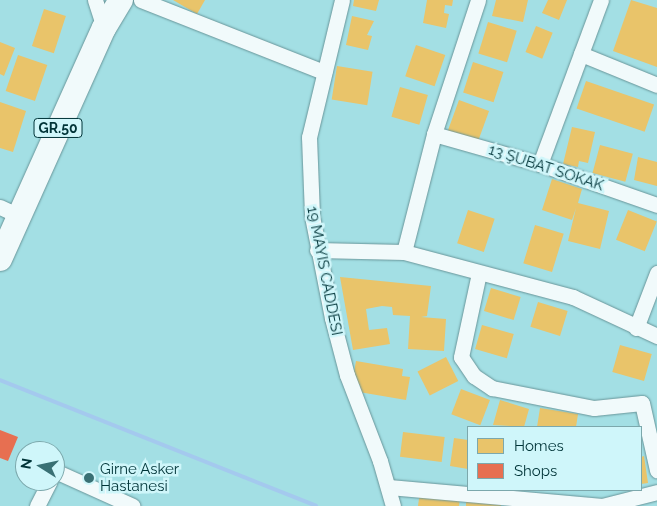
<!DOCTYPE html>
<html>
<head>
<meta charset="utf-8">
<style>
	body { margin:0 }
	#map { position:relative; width:657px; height:506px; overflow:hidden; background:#a3dfe4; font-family:Raleway,sans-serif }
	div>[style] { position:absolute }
	.homes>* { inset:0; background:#e9c46a; transform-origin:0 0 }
	.shops>* { inset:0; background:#e76f51 }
	.stream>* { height:4px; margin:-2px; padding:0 2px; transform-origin:2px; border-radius:2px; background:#a4c9ee }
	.roads { filter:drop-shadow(0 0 1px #689599) drop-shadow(0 0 1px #689599) }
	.street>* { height:15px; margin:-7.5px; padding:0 7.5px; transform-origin:7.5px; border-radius:7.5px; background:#f1fafb }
	.primary>* { height:24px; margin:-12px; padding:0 12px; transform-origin:12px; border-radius:12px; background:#f1fafb }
	.dots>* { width:14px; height:14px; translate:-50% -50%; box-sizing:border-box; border:2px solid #cff6fa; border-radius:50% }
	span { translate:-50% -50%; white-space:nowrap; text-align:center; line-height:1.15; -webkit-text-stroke:5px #cff6fa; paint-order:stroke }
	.shield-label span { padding:1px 4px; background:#cff6fa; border:1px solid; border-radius:4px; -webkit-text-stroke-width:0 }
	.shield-label { font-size:14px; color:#003438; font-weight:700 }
	.street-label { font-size:15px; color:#003438 }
	.poi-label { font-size:15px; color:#003438 }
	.left { translate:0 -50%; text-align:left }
	.legend { position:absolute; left:467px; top:426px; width:175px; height:65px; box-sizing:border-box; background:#cff6fa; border:1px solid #7ca8ac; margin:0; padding:6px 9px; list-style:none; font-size:15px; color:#003438 }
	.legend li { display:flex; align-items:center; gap:10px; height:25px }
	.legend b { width:25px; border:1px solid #7ca8ac }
	.north { position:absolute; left:15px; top:441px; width:50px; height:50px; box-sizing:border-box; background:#cff6fa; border:1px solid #7ca8ac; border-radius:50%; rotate:280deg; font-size:14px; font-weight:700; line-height:20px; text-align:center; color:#003438 }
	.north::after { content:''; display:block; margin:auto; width:18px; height:22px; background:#397074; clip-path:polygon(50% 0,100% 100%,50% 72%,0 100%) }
</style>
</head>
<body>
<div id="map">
	<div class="homes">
		<i style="clip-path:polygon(173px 0,205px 0,197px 14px)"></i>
		<i style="clip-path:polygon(354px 0,379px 0,376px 11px,353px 6px)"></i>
		<i style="clip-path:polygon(427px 0,453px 0,452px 6px,445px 5px,444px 13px,449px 14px,446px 28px,423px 23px)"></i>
		<i style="clip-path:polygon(496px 0,528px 0,523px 22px,492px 16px)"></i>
		<i style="clip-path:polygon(548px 0,567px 0,559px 20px,542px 13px)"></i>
		<i style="clip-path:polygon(631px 0,657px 8px,657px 67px,613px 51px)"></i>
		<i style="left:44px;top:9px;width:23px;height:39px;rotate:18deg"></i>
		<i style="clip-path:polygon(352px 16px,374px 21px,367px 35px,372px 36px,368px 50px,346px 45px)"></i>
		<i style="left:488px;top:22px;width:30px;height:33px;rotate:17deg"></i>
		<i style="left:536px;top:26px;width:18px;height:28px;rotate:22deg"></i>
		<i style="clip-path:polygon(0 42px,15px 48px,4px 76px,0 74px)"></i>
		<i style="left:416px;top:45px;width:31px;height:33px;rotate:19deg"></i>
		<i style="left:18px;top:55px;width:31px;height:38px;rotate:19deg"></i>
		<i style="left:473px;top:62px;width:32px;height:32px;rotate:18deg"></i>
		<i style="left:337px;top:66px;width:36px;height:34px;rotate:9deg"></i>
		<i style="left:586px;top:81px;width:72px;height:29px;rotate:19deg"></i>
		<i style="left:400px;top:87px;width:29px;height:31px;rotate:16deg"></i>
		<i style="left:459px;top:100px;width:32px;height:33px;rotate:20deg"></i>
		<i style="clip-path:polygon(0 102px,26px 111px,13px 152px,0 148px)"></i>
		<i style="clip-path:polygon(572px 127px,595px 132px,588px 163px,579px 161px,578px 167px,563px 164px)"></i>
		<i style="left:600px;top:145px;width:34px;height:29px;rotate:15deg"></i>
		<i style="clip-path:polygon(638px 157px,657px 162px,657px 186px,634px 180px)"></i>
		<i style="clip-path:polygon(552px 179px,582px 189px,578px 203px,609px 211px,600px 249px,568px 241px,576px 208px,572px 220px,542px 210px)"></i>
		<i style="left:468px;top:210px;width:28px;height:35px;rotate:18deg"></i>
		<i style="left:628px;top:210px;width:31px;height:32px;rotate:22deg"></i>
		<i style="left:535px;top:225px;width:30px;height:40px;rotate:17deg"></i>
		<i style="clip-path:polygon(340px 277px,431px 286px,427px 316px,421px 317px,446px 319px,444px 351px,408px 349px,410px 316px,393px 315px,392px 307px,382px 306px,366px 309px,369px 330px,387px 328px,390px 344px,353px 350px)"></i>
		<i style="left:491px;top:288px;width:31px;height:24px;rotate:17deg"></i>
		<i style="left:538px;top:302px;width:31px;height:26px;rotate:17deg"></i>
		<i style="left:482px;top:325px;width:33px;height:25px;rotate:16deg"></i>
		<i style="left:620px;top:345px;width:33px;height:28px;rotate:16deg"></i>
		<i style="left:446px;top:357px;width:27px;height:32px;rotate:63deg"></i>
		<i style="clip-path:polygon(356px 361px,403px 369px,402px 376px,410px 377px,406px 400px,359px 392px,360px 385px,352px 383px)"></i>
		<i style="left:461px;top:389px;width:31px;height:27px;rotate:21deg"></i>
		<i style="clip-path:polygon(500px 400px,529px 409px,524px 427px,493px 425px)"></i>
		<i style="clip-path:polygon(540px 408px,578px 414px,576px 427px,537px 427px)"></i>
		<i style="left:403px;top:432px;width:42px;height:25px;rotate:7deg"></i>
		<i style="clip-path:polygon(454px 438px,468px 440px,468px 469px,450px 466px)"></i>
		<i style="clip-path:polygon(644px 456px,648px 483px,641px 484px,641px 457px)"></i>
		<i style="clip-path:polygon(420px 491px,460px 497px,459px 506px,418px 506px)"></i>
		<i style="clip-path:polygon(466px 501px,501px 503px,501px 506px,466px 506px)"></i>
	</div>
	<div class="shops">
		<i style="clip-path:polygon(0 430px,18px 437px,8px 461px,0 458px)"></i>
	</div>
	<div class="stream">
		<i style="left:0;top:380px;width:340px;rotate:21.7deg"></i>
	</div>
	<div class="roads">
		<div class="street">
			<i style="left:95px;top:0;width:29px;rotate:72deg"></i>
			<i style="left:141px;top:0;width:197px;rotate:21.5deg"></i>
			<i style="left:342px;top:0;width:141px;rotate:103.5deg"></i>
			<i style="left:309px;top:137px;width:79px;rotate:87.8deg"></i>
			<i style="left:312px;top:216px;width:104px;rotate:78.9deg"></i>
			<i style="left:332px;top:318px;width:59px;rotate:75.3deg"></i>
			<i style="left:347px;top:375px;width:92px;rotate:69deg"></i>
			<i style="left:380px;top:461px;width:47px;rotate:73.9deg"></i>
			<i style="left:581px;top:54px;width:82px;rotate:22.2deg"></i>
			<i style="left:434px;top:134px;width:110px;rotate:15.8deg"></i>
			<i style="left:540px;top:164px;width:124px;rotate:19.3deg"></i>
			<i style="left:540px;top:164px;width:175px;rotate:-69.6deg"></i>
			<i style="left:0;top:207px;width:19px;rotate:25deg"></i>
			<i style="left:317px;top:250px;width:87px;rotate:1.3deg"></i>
			<i style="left:404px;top:252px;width:175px;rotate:14.9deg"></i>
			<i style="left:573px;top:297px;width:93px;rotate:24.9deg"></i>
			<i style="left:404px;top:252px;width:122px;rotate:-75.7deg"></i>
			<i style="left:434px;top:134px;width:141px;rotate:-71.8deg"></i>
			<i style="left:479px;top:273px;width:86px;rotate:102.1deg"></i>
			<i style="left:461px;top:357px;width:23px;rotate:56deg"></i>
			<i style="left:474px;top:376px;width:22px;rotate:34deg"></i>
			<i style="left:492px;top:388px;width:104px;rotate:11.1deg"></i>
			<i style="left:594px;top:408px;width:48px;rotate:-5.9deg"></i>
			<i style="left:642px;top:403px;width:69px;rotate:77.4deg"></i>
			<i style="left:636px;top:328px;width:59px;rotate:-69.1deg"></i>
			<i style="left:55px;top:471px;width:85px;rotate:24.2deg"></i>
			<i style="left:389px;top:487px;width:214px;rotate:5.1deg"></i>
			<i style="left:602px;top:506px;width:57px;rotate:-14.3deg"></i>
			<i style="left:37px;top:506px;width:28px;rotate:-63deg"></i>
		</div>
		<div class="primary">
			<i style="left:0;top:259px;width:253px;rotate:-65.8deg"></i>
			<i style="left:104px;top:28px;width:33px;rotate:-59deg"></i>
		</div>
	</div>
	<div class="dots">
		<i style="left:89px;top:478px;background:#397074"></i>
	</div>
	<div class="shield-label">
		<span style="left:58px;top:128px">GR.50</span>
	</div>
	<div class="street-label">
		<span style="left:546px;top:168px;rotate:18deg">13 ŞUBAT SOKAK</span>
		<span style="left:324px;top:271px;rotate:79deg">19 MAYIS CADDESI</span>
	</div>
	<div class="poi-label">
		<span class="left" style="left:100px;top:478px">Girne Asker<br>Hastanesi</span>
	</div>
	<ul class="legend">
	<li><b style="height:14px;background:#e9c46a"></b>Homes</li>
	<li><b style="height:14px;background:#e76f51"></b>Shops</li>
	</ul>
	<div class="north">N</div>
</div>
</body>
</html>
